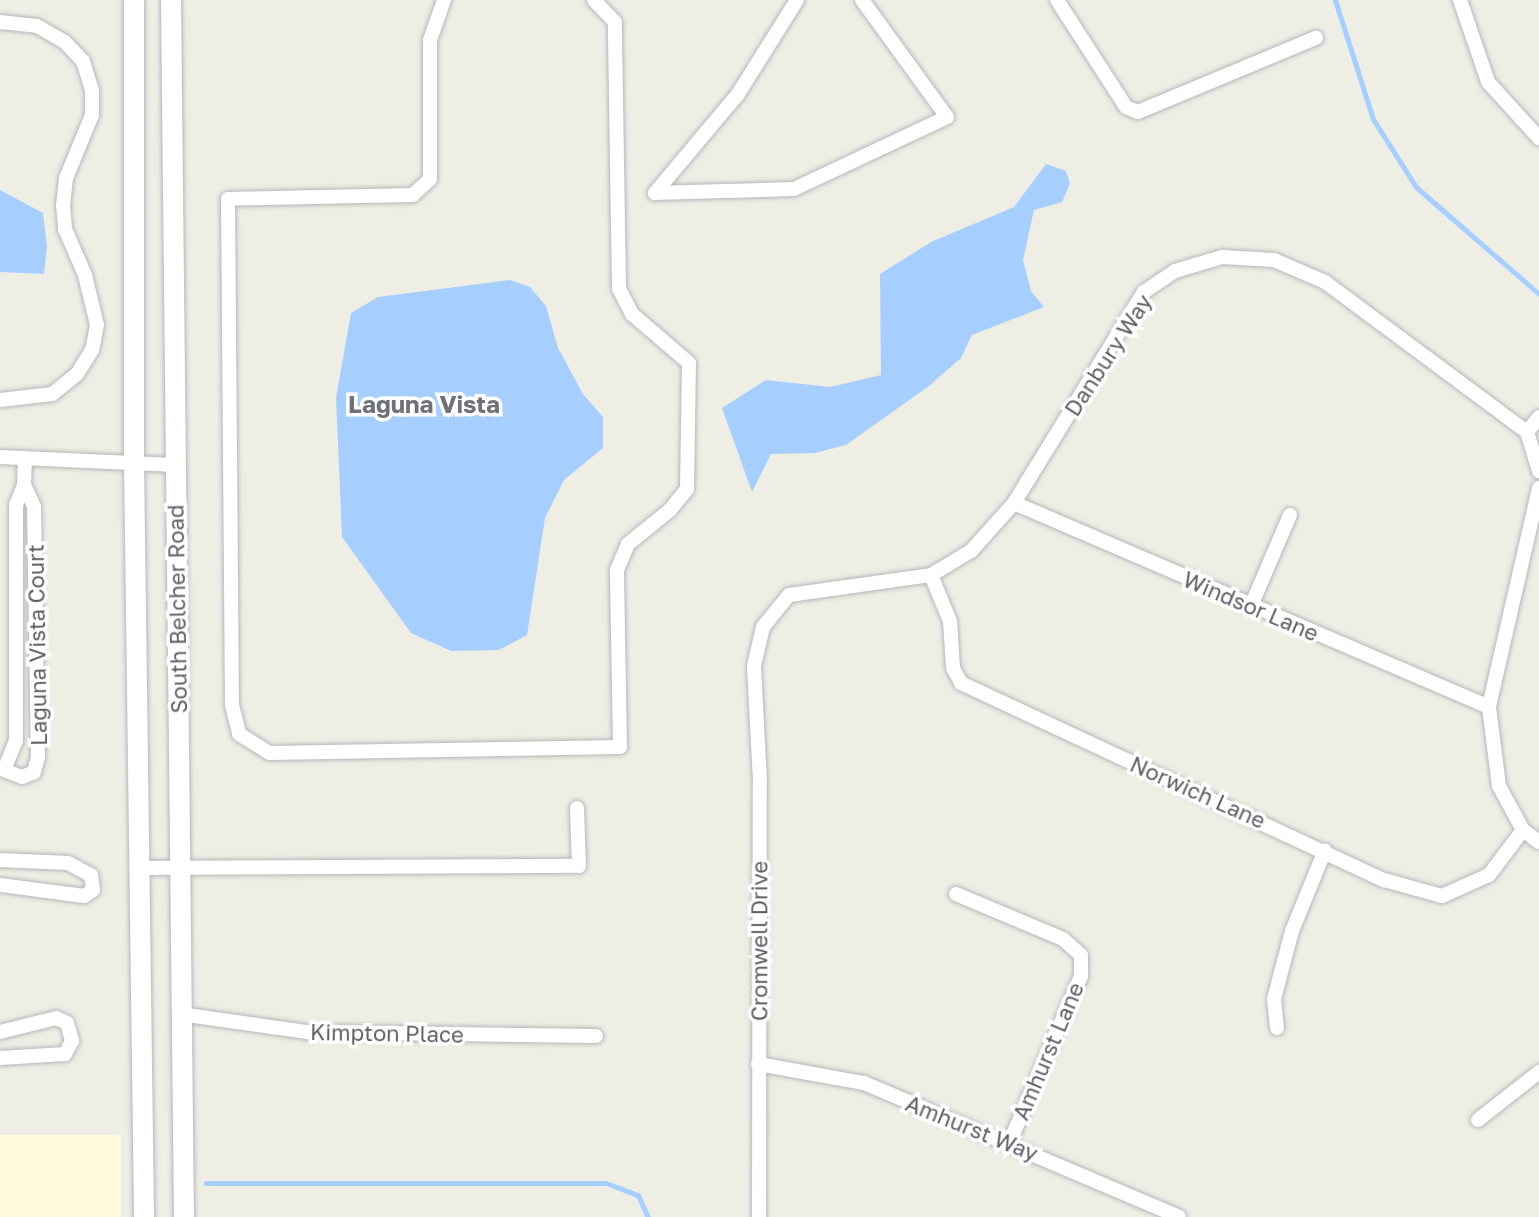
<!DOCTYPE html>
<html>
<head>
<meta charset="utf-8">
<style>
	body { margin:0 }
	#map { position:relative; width:1539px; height:1217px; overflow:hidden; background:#efeee5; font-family:"Golos Text",sans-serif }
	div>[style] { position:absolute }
	.commercial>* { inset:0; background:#fefadb; transform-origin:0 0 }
	.water>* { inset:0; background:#a6cfff }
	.stream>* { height:5px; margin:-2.5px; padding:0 2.5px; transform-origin:2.5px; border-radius:2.5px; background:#a6cfff }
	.roads { filter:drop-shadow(0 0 2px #b6b7bc) drop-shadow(0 0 2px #b6b7bc) }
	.street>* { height:14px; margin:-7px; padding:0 7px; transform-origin:7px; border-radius:7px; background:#fff }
	.secondary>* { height:20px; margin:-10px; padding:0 10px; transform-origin:10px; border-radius:10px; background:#fff }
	span { translate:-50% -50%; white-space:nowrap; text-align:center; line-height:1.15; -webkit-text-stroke:7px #fff; paint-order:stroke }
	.street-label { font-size:22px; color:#5d6066 }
	.neighbourhood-label { font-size:24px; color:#6e7278; font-weight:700 }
</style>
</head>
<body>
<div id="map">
	<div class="commercial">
		<i style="left:0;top:1135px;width:121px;height:82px"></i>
	</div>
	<div class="water">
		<i style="clip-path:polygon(1046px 164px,1066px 171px,1070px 183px,1062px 202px,1034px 210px,1023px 260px,1031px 291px,1044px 307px,972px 335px,961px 358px,929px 386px,846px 445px,815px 453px,771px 454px,752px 492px,722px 408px,766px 380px,830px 387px,881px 375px,880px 274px,931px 242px,1014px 207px)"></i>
		<i style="clip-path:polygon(0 190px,43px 213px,47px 247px,44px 274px,0 272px)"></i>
		<i style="clip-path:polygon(510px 280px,530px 287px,546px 306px,558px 348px,583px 394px,603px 417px,603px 448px,564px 480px,545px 518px,527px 635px,499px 650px,451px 651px,411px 633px,342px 537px,336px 398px,351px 313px,378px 297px)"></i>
	</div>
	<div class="stream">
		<i style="left:1335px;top:0;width:125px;rotate:72.3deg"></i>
		<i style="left:1373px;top:119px;width:80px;rotate:57.7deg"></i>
		<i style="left:1416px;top:187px;width:163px;rotate:41deg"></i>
		<i style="left:206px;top:1183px;width:400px"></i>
		<i style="left:606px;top:1183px;width:34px;rotate:21deg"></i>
		<i style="left:638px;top:1195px;width:24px;rotate:66deg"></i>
	</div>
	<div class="roads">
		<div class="street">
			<i style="left:444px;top:0;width:42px;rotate:109.3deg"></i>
			<i style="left:430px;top:40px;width:139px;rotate:90deg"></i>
			<i style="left:430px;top:179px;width:23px;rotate:137deg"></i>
			<i style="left:413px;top:195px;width:185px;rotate:178.8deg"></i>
			<i style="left:228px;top:199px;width:506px;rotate:89.55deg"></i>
			<i style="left:232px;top:705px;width:30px;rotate:76deg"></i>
			<i style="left:239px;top:734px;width:36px;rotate:32deg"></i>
			<i style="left:270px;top:753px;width:350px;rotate:-1deg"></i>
			<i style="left:620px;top:747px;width:177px;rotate:-91deg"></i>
			<i style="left:617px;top:570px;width:28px;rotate:-67deg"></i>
			<i style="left:628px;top:544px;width:54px;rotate:-39deg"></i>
			<i style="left:670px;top:510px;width:27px;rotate:-51deg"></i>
			<i style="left:687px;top:489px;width:126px;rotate:-89.1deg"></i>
			<i style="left:689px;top:363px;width:75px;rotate:-139.3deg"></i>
			<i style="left:632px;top:314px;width:28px;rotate:-117deg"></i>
			<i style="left:619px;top:289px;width:267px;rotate:-90.9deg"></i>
			<i style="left:615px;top:22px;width:30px;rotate:-134deg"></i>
			<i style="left:1057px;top:0;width:127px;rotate:57.2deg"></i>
			<i style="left:1126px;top:107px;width:13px;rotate:23deg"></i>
			<i style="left:1138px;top:112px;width:193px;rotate:-22.6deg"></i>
			<i style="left:1460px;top:0;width:87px;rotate:71.1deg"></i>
			<i style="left:1488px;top:82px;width:76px;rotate:47.7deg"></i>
			<i style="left:0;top:22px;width:37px;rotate:6deg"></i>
			<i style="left:37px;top:26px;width:32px;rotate:30deg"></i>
			<i style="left:65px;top:42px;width:26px;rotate:47deg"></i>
			<i style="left:83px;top:61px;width:30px;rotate:73deg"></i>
			<i style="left:92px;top:90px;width:25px;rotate:90deg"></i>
			<i style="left:92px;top:115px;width:68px;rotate:112.4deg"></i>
			<i style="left:66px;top:178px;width:27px;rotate:96deg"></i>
			<i style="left:63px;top:205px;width:24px;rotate:85deg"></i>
			<i style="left:65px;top:229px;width:50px;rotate:66.5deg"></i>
			<i style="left:85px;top:275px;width:51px;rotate:76.5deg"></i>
			<i style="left:97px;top:325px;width:25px;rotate:101deg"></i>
			<i style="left:92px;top:350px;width:28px;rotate:122deg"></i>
			<i style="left:77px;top:374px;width:32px;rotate:141deg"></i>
			<i style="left:52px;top:394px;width:52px;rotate:173.4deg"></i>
			<i style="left:655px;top:193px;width:139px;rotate:-1.6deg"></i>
			<i style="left:794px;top:189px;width:169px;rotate:-25.2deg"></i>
			<i style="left:947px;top:117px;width:145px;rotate:-126deg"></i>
			<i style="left:655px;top:193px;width:129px;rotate:-50deg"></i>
			<i style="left:738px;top:94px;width:111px;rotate:-57.9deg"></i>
			<i style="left:1527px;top:432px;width:19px;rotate:-51deg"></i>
			<i style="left:0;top:457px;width:175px;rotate:2.6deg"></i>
			<i style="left:24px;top:485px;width:23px;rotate:65deg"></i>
			<i style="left:34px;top:506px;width:251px;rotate:89.1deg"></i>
			<i style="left:38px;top:757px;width:16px;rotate:105deg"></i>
			<i style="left:34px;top:772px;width:13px;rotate:157deg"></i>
			<i style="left:22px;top:777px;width:19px;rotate:-159deg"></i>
			<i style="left:4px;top:770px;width:31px;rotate:-68deg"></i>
			<i style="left:16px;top:741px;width:236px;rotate:-90deg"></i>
			<i style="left:16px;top:505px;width:22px;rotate:-68deg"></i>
			<i style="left:24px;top:485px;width:27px;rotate:-88deg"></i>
			<i style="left:1539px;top:488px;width:225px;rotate:102.9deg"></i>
			<i style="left:1489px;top:707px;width:80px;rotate:82.8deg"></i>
			<i style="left:1499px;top:786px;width:50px;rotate:61.4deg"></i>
			<i style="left:1523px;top:830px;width:20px;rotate:37deg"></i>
			<i style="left:1014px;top:503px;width:517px;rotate:23.24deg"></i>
			<i style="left:931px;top:575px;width:50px;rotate:67.6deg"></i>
			<i style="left:950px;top:621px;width:47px;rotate:86.3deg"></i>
			<i style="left:953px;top:668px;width:17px;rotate:62deg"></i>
			<i style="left:961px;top:683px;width:467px;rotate:25deg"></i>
			<i style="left:1384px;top:880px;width:60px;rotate:15.4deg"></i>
			<i style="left:1442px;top:896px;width:51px;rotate:-24.1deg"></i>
			<i style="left:1489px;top:875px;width:56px;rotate:-52.9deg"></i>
			<i style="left:1251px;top:606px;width:99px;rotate:-66.8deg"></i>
			<i style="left:0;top:860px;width:68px;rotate:2.5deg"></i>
			<i style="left:68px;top:863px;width:26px;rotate:28deg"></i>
			<i style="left:91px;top:875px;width:15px;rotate:82deg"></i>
			<i style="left:93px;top:890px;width:11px;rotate:146deg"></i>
			<i style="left:84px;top:896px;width:85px;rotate:-172.5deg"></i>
			<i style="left:139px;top:868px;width:440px;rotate:-0.3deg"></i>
			<i style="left:579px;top:866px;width:58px;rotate:-92deg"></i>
			<i style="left:956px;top:894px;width:116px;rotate:22.8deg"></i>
			<i style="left:1063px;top:939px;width:24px;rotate:42deg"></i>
			<i style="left:1081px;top:955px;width:21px;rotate:90deg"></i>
			<i style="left:1081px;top:976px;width:181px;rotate:113.2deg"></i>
			<i style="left:180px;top:1014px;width:127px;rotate:8.1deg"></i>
			<i style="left:306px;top:1032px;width:290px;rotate:0.8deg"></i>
			<i style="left:1277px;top:1028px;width:29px;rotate:-96deg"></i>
			<i style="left:1274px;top:999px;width:70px;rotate:-75.2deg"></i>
			<i style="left:1292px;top:931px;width:87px;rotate:-67.8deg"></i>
			<i style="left:0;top:1032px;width:58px;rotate:-14deg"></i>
			<i style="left:56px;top:1018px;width:12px;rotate:24deg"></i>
			<i style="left:67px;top:1023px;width:19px;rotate:74deg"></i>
			<i style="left:72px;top:1041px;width:15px;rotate:118deg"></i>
			<i style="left:65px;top:1054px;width:65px;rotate:176.5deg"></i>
			<i style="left:758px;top:1064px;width:108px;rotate:10.2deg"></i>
			<i style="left:864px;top:1083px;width:342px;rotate:23deg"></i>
			<i style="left:1478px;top:1120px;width:78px;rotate:-38.2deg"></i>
			<i style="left:759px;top:1217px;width:436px;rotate:-89.9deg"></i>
			<i style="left:760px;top:781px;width:115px;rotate:-93deg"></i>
			<i style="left:754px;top:666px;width:40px;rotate:-77deg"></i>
			<i style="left:763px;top:627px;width:41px;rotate:-50.9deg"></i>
			<i style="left:789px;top:595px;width:143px;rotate:-8deg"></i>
			<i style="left:931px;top:575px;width:47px;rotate:-31deg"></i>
			<i style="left:971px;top:551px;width:64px;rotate:-48.1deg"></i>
			<i style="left:1014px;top:503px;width:248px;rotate:-58.4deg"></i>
			<i style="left:1144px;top:292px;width:37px;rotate:-34deg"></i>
			<i style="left:1175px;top:271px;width:49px;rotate:-16.6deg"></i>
			<i style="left:1222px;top:257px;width:52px;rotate:3.3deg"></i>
			<i style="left:1274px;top:260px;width:56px;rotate:23.3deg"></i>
			<i style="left:1325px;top:282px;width:252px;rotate:36.6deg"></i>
			<i style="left:1527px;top:432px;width:41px;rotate:72.9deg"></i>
		</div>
		<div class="secondary">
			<i style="left:134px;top:0;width:461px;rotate:90deg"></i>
			<i style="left:134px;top:461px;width:756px;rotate:89.24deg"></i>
			<i style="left:171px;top:0;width:1217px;rotate:89.39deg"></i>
		</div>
	</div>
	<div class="street-label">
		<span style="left:1108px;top:355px;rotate:-57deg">Danbury Way</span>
		<span style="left:1251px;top:606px;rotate:23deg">Windsor Lane</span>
		<span style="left:177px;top:609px;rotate:-91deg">South Belcher Road</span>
		<span style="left:37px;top:645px;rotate:-91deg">Laguna Vista Court</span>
		<span style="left:1198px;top:792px;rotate:24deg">Norwich Lane</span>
		<span style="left:759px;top:941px;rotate:-90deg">Cromwell Drive</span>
		<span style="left:387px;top:1033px;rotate:1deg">Kimpton Place</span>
		<span style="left:1048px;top:1051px;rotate:-67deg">Amhurst Lane</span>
		<span style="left:972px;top:1128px;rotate:22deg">Amhurst Way</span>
	</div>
	<div class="neighbourhood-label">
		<span style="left:424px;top:404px">Laguna Vista</span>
	</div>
</div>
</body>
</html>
